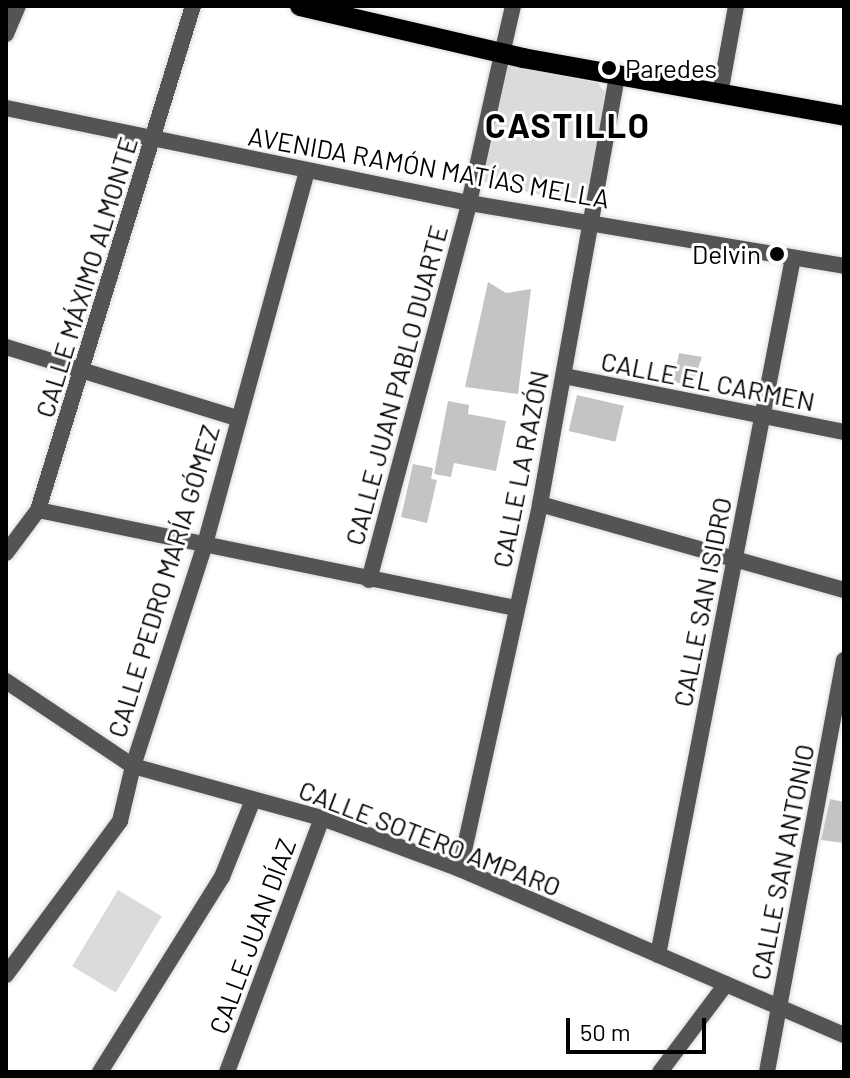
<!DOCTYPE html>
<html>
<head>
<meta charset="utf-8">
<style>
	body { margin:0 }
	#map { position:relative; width:850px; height:1078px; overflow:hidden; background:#fff; font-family:Barlow,sans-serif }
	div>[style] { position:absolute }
	.green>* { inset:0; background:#dbdbdb; transform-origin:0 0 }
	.building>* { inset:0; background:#c4c4c4; transform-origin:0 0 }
	.roads { filter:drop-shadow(0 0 2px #dbdbdb) drop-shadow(0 0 2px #dbdbdb) }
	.pedestrian>* { height:16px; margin:-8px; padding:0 8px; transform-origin:8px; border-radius:8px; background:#545454 }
	.minor>* { height:16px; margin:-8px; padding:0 8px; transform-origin:8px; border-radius:8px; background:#545454 }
	.tertiary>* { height:16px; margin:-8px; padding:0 8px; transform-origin:8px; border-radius:8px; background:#545454 }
	.primary>* { height:20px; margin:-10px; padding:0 10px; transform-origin:10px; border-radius:10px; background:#000 }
	.dots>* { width:22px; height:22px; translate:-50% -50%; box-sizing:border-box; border:4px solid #fff; border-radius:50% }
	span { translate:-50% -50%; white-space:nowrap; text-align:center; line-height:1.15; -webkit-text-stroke:6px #fff; paint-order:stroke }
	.poi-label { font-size:26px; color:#000 }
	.left { translate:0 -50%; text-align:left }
	.right { translate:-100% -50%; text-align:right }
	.street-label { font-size:26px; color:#000 }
	.district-label { font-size:34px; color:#000; font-weight:700; letter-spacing:2px }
	.frame { position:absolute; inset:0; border:8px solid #000; pointer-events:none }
	.scale { position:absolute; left:566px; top:1018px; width:140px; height:36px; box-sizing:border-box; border:4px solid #000; border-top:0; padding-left:10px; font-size:24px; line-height:28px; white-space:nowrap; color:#000; -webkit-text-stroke:6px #fff; paint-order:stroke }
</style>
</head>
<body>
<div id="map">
	<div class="green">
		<i style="clip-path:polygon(504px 63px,598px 83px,605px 92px,591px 184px,576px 203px,472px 179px,468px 167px,489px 70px)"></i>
		<i style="left:118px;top:890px;width:51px;height:89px;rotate:31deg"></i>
	</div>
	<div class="building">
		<i style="clip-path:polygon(488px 282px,506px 293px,531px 289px,518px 394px,465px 387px)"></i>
		<i style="clip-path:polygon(679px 353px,702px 357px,692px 386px,673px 382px)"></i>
		<i style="left:577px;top:395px;width:48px;height:37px;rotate:13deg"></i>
		<i style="clip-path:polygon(448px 401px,469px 405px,468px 414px,506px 421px,496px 471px,454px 463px,451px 477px,434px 474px)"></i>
		<i style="clip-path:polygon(413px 464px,433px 468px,431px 479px,437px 480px,427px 523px,401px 517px)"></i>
		<i style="clip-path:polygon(830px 799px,844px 802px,844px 843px,821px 840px)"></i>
	</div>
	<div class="roads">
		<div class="pedestrian">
			<i style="left:469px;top:203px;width:153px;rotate:-77.5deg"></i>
		</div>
		<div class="minor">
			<i style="left:6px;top:34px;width:30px;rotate:-67deg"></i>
			<i style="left:502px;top:54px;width:49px;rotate:-77.1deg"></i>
			<i style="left:720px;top:94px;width:89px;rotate:-79.7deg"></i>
			<i style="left:6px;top:347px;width:242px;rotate:17.1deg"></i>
			<i style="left:564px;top:376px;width:286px;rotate:11.3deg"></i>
			<i style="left:540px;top:504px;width:316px;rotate:15.8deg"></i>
			<i style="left:38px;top:510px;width:488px;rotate:11.6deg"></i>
			<i style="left:6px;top:553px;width:54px;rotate:-53.3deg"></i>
			<i style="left:38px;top:510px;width:527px;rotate:-72.91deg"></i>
			<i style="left:369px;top:580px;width:390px;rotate:-75.1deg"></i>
			<i style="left:6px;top:681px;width:153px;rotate:33.8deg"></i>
			<i style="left:133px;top:766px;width:196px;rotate:15.4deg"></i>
			<i style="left:322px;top:818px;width:147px;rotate:20.3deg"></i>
			<i style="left:460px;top:869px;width:348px;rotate:23.4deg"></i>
			<i style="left:779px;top:1007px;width:66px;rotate:100.5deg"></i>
			<i style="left:460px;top:869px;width:374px;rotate:-77.6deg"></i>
			<i style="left:540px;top:504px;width:435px;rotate:-79.8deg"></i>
			<i style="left:658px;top:955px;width:710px;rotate:-79.04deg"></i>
			<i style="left:6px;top:975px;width:192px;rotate:-53.5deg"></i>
			<i style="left:120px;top:821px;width:57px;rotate:-76.7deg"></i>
			<i style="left:133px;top:766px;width:233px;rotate:-72deg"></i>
			<i style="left:205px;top:544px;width:387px;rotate:-74.7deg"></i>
			<i style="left:100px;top:1072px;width:230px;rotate:-58deg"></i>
			<i style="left:222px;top:877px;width:83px;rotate:-68.1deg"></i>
			<i style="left:227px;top:1072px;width:271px;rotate:-69.5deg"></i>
			<i style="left:660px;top:1072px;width:110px;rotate:-53.1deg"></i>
		</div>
		<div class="tertiary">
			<i style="left:6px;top:108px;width:473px;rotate:11.6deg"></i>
			<i style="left:469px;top:203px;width:380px;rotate:9.5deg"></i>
			<i style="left:844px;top:660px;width:353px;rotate:100.6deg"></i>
			<i style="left:779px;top:1007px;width:71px;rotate:23.3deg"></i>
		</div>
		<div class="primary">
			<i style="left:300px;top:6px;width:229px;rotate:13.1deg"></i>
			<i style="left:523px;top:58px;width:326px;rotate:10.2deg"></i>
		</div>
	</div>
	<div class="dots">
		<i style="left:609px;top:68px;background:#000"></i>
		<i style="left:777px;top:254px;background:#000"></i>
	</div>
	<div class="poi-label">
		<span class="left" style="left:625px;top:68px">Paredes</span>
		<span class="right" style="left:761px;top:254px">Delvin</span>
	</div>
	<div class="street-label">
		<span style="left:429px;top:167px;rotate:10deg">AVENIDA RAMÓN MATÍAS MELLA</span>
		<span style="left:86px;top:277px;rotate:-73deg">CALLE MÁXIMO ALMONTE</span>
		<span style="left:708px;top:381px;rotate:11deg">CALLE EL CARMEN</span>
		<span style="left:396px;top:385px;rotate:-75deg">CALLE JUAN PABLO DUARTE</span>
		<span style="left:520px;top:469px;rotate:-79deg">CALLE LA RAZÓN</span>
		<span style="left:163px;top:581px;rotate:-73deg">CALLE PEDRO MARÍA GÓMEZ</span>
		<span style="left:702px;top:602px;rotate:-79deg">CALLE SAN ISIDRO</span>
		<span style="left:430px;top:838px;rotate:21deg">CALLE SOTERO AMPARO</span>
		<span style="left:782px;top:862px;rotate:-79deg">CALLE SAN ANTONIO</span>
		<span style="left:252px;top:936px;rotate:-70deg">CALLE JUAN DÍAZ</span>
	</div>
	<div class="district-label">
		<span style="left:568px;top:125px">CASTILLO</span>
	</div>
	<div class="frame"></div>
	<div class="scale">50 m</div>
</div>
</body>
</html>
